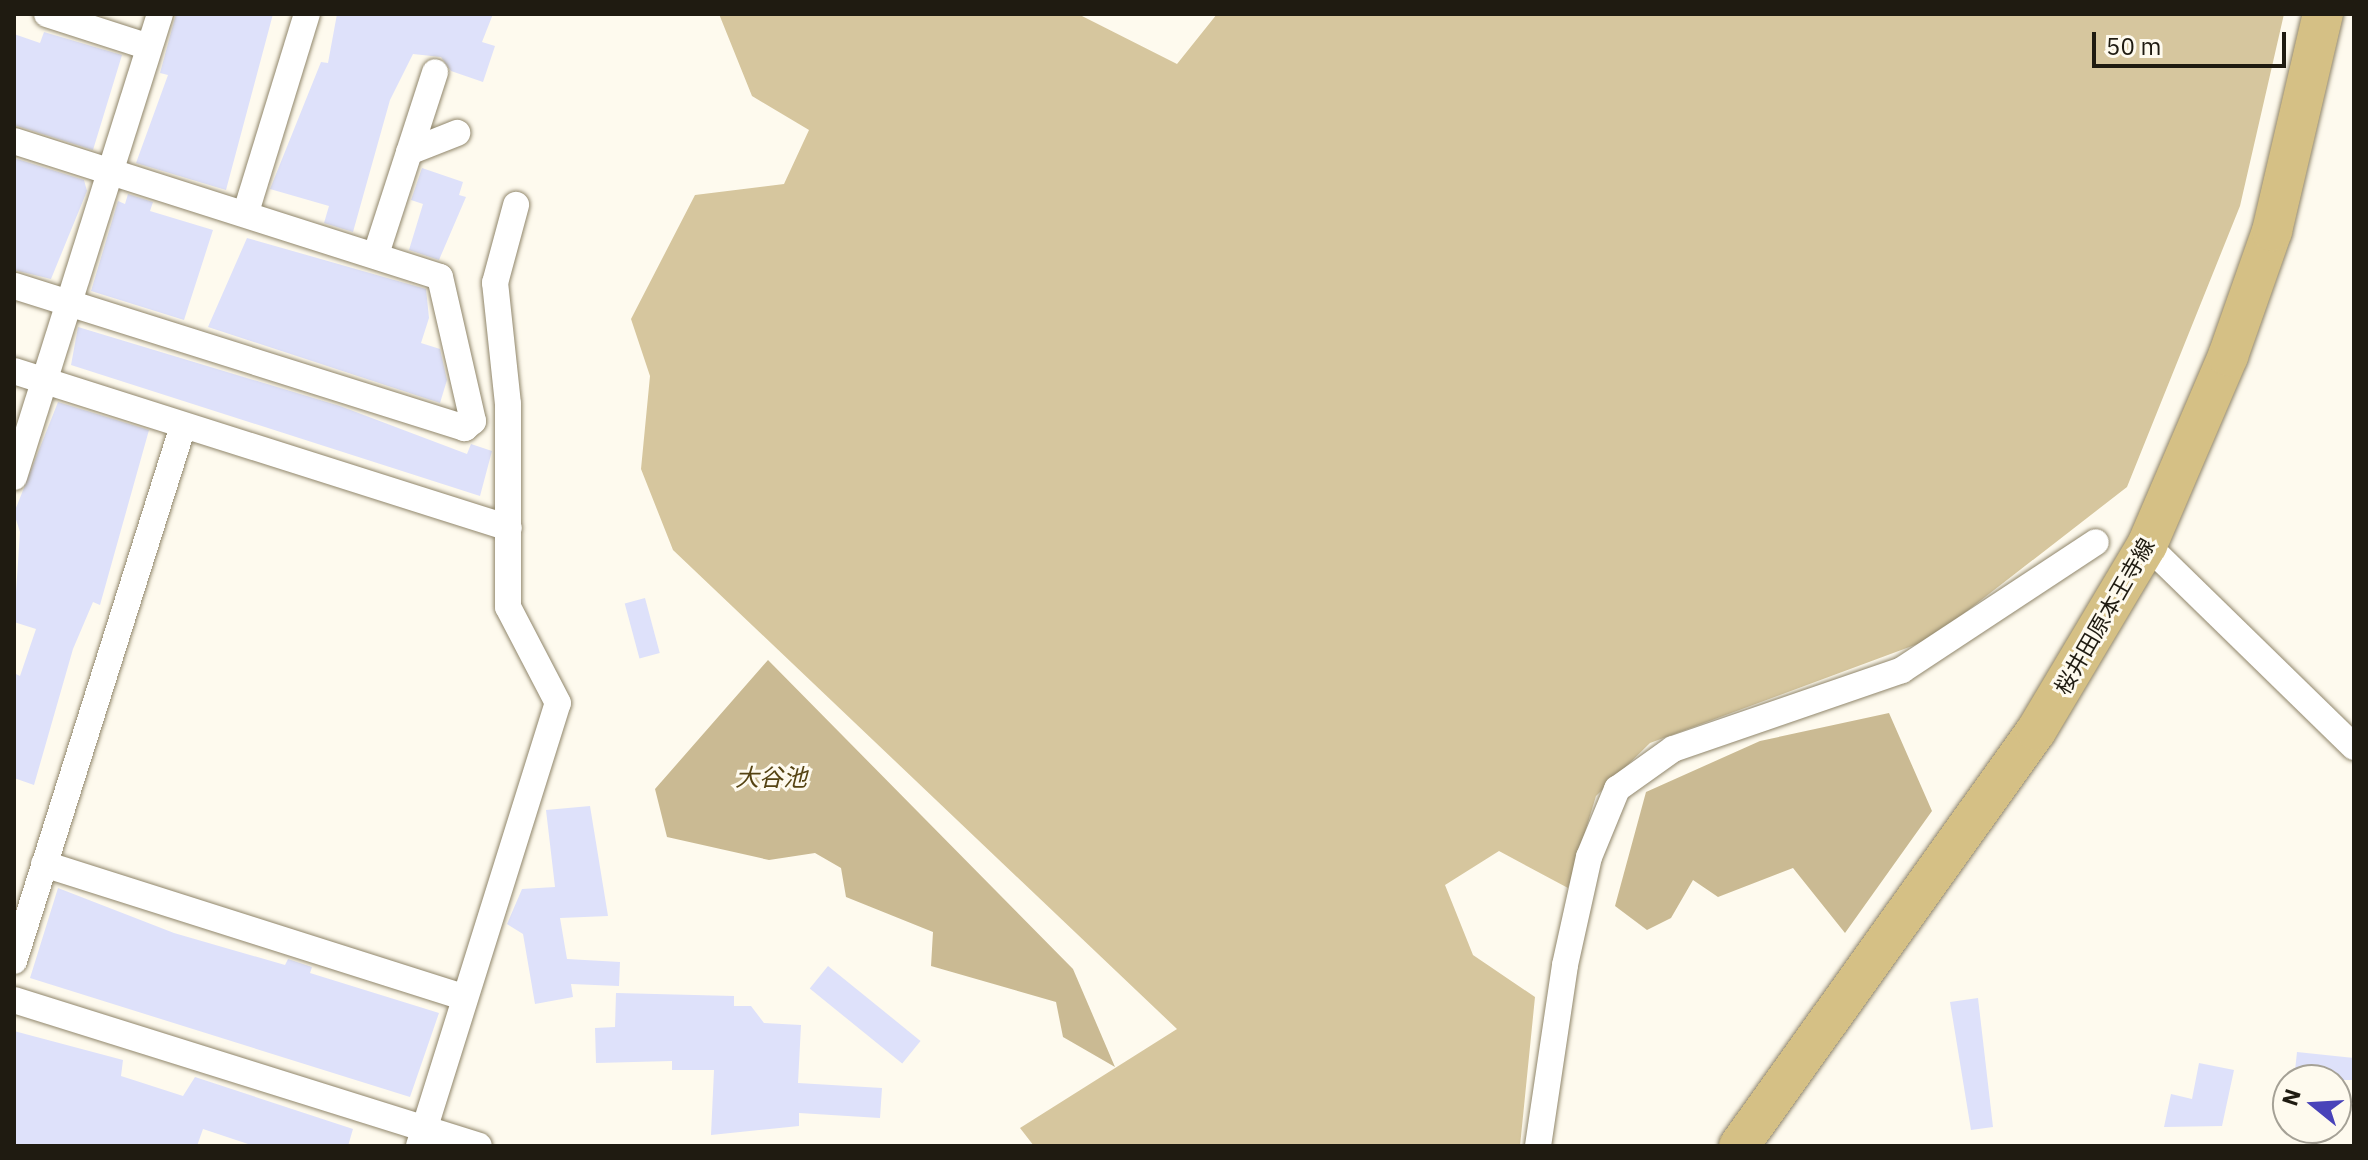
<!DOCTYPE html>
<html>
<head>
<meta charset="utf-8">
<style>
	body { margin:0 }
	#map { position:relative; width:2368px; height:1160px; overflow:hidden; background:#fefaee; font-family:"IBM Plex Sans","Noto Sans JP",sans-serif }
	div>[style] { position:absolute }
	.forest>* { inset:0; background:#d6c69e }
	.water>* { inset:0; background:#caba93 }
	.building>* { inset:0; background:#dee1fa; transform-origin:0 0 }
	.roads { filter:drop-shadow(0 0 2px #90866b) drop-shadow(0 0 2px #90866b) }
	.street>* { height:26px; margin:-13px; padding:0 13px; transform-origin:13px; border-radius:13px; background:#fff }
	.primary>* { height:40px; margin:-20px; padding:0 20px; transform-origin:20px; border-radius:20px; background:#d5c085 }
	span { translate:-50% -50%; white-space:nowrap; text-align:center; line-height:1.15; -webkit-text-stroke:6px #fefaee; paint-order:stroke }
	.street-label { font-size:22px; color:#1f1b11 }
	.water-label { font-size:24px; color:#554312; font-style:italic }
	.frame { position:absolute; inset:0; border:16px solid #1f1b11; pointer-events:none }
	.north { position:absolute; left:2272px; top:1064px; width:80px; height:80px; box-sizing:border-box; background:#fefaee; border:2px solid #a5a196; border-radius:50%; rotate:288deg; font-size:22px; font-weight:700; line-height:32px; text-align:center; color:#1f1b11 }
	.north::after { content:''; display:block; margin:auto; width:28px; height:36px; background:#4943b9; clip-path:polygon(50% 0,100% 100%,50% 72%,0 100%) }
	.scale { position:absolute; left:2092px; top:32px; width:194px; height:36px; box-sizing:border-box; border:4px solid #1f1b11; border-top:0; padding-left:10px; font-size:24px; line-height:28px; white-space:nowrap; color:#1f1b11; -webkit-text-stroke:6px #fefaee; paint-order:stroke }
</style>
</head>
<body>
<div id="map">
	<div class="forest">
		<i style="clip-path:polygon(719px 14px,1078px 14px,1177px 64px,1217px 14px,2284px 14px,2240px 206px,2127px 487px,1931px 639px,1650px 743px,1596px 796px,1568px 888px,1499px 851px,1445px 885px,1473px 955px,1535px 997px,1520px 1146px,1034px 1146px,1020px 1128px,1177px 1029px,673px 550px,641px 469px,650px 376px,631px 319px,695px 195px,784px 184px,809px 130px,752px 96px)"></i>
	</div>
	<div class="water">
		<i style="clip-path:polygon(768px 660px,1073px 969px,1115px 1067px,1063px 1037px,1056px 1002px,931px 966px,933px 932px,846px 897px,841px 868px,815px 853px,769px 860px,667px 837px,655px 789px)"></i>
		<i style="clip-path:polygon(1889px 713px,1932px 811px,1845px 933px,1793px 868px,1718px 897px,1693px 880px,1671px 918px,1647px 930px,1615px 906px,1646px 792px,1760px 741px)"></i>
	</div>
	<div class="building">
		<i style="clip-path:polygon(176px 14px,273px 14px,226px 190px,136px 163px,168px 75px,160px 73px)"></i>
		<i style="clip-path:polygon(337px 14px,493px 14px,482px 42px,495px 46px,483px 82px,451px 71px,441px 57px,413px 54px,390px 100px,353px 232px,324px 223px,329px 206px,270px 189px,321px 62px,328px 63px)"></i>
		<i style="clip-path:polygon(44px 32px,122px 55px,93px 150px,14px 125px,14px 34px,40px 43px)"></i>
		<i style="clip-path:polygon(14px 158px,84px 180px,87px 191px,51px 279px,14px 270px)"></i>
		<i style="clip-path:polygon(422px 168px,463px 182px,459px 195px,466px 197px,439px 260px,409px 250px,423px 204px,411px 200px)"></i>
		<i style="clip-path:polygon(128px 194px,153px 202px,150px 211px,213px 230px,184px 320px,91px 291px,118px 201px,125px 204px)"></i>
		<i style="clip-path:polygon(247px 238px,426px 289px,429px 318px,421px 343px,440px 349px,447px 380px,440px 403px,208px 327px)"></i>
		<i style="clip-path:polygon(78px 327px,340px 406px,467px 454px,471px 444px,492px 451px,480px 496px,71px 365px)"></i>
		<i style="clip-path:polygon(58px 402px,149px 430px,100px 605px,93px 602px,73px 649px,34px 785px,14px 778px,14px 673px,20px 676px,36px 629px,14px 622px,20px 532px,14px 513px)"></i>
		<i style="left:645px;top:598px;width:57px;height:21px;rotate:75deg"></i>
		<i style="clip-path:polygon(590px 806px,608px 916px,560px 918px,567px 959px,620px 962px,619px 986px,571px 984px,573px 997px,535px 1004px,523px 934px,507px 924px,522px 889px,555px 887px,546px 810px)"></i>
		<i style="clip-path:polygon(58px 888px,174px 933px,285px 965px,288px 959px,312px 967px,310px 973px,439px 1013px,410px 1097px,30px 978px)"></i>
		<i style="left:828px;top:966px;width:119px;height:29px;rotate:39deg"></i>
		<i style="clip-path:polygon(616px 993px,734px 996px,734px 1006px,751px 1006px,764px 1023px,801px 1025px,798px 1083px,882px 1088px,880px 1118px,799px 1113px,799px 1126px,711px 1135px,714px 1070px,672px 1070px,672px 1061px,596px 1063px,595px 1028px,615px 1027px)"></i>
		<i style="clip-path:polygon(1978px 998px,1993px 1127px,1971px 1130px,1950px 1002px)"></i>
		<i style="clip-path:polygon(14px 1031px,123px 1060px,121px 1076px,183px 1096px,195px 1077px,353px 1129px,348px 1146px,254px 1146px,203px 1129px,197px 1146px,14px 1146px)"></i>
		<i style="clip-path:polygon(2297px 1052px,2354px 1058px,2354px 1080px,2294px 1080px)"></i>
		<i style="clip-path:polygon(2199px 1063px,2234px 1070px,2222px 1126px,2164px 1127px,2171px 1094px,2192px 1099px)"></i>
	</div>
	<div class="roads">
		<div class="street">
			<i style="left:47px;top:14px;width:107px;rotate:17.9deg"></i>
			<i style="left:14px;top:141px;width:447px;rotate:17.7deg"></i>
			<i style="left:440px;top:277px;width:148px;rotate:77.1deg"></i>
			<i style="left:473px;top:421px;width:11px;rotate:139deg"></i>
			<i style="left:465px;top:428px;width:473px;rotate:-162.5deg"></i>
			<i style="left:409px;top:152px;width:52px;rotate:-21.6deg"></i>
			<i style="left:246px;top:212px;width:207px;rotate:-72.9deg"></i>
			<i style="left:376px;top:254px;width:191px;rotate:-72deg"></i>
			<i style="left:14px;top:371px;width:519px;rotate:17.6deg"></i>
			<i style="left:14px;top:477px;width:485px;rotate:-72.5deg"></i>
			<i style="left:2147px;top:545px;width:289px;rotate:44.3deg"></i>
			<i style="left:44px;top:864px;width:440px;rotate:17.6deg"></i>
			<i style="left:14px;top:961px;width:561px;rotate:-72.47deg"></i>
			<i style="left:14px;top:1000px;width:487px;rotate:17.4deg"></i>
			<i style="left:419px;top:1146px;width:464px;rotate:-72.6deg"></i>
			<i style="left:558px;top:703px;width:108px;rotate:-117.5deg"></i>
			<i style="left:508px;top:607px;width:203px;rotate:-90deg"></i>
			<i style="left:508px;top:404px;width:122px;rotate:-96.1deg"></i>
			<i style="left:495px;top:283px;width:81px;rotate:-74.9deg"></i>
			<i style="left:1538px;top:1146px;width:183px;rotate:-81.5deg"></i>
			<i style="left:1565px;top:965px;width:111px;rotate:-77.5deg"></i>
			<i style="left:1589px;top:857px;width:74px;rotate:-67.6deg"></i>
			<i style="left:1617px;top:789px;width:69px;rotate:-35.5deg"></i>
			<i style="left:1673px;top:749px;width:242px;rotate:-19deg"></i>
			<i style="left:1902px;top:670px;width:232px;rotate:-33.4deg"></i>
		</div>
		<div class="primary">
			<i style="left:1739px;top:1146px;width:510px;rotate:-54.41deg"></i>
			<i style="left:2036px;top:731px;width:217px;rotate:-59.2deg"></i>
			<i style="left:2147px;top:545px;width:206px;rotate:-66.8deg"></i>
			<i style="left:2228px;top:356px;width:133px;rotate:-70.6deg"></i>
			<i style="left:2272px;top:231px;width:223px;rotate:-76.8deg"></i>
		</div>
	</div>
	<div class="street-label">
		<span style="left:2104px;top:616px;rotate:-60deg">桜井田原本王寺線</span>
	</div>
	<div class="water-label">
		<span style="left:771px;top:778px">大谷池</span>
	</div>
	<div class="frame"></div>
	<div class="north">N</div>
	<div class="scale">50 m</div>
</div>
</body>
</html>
